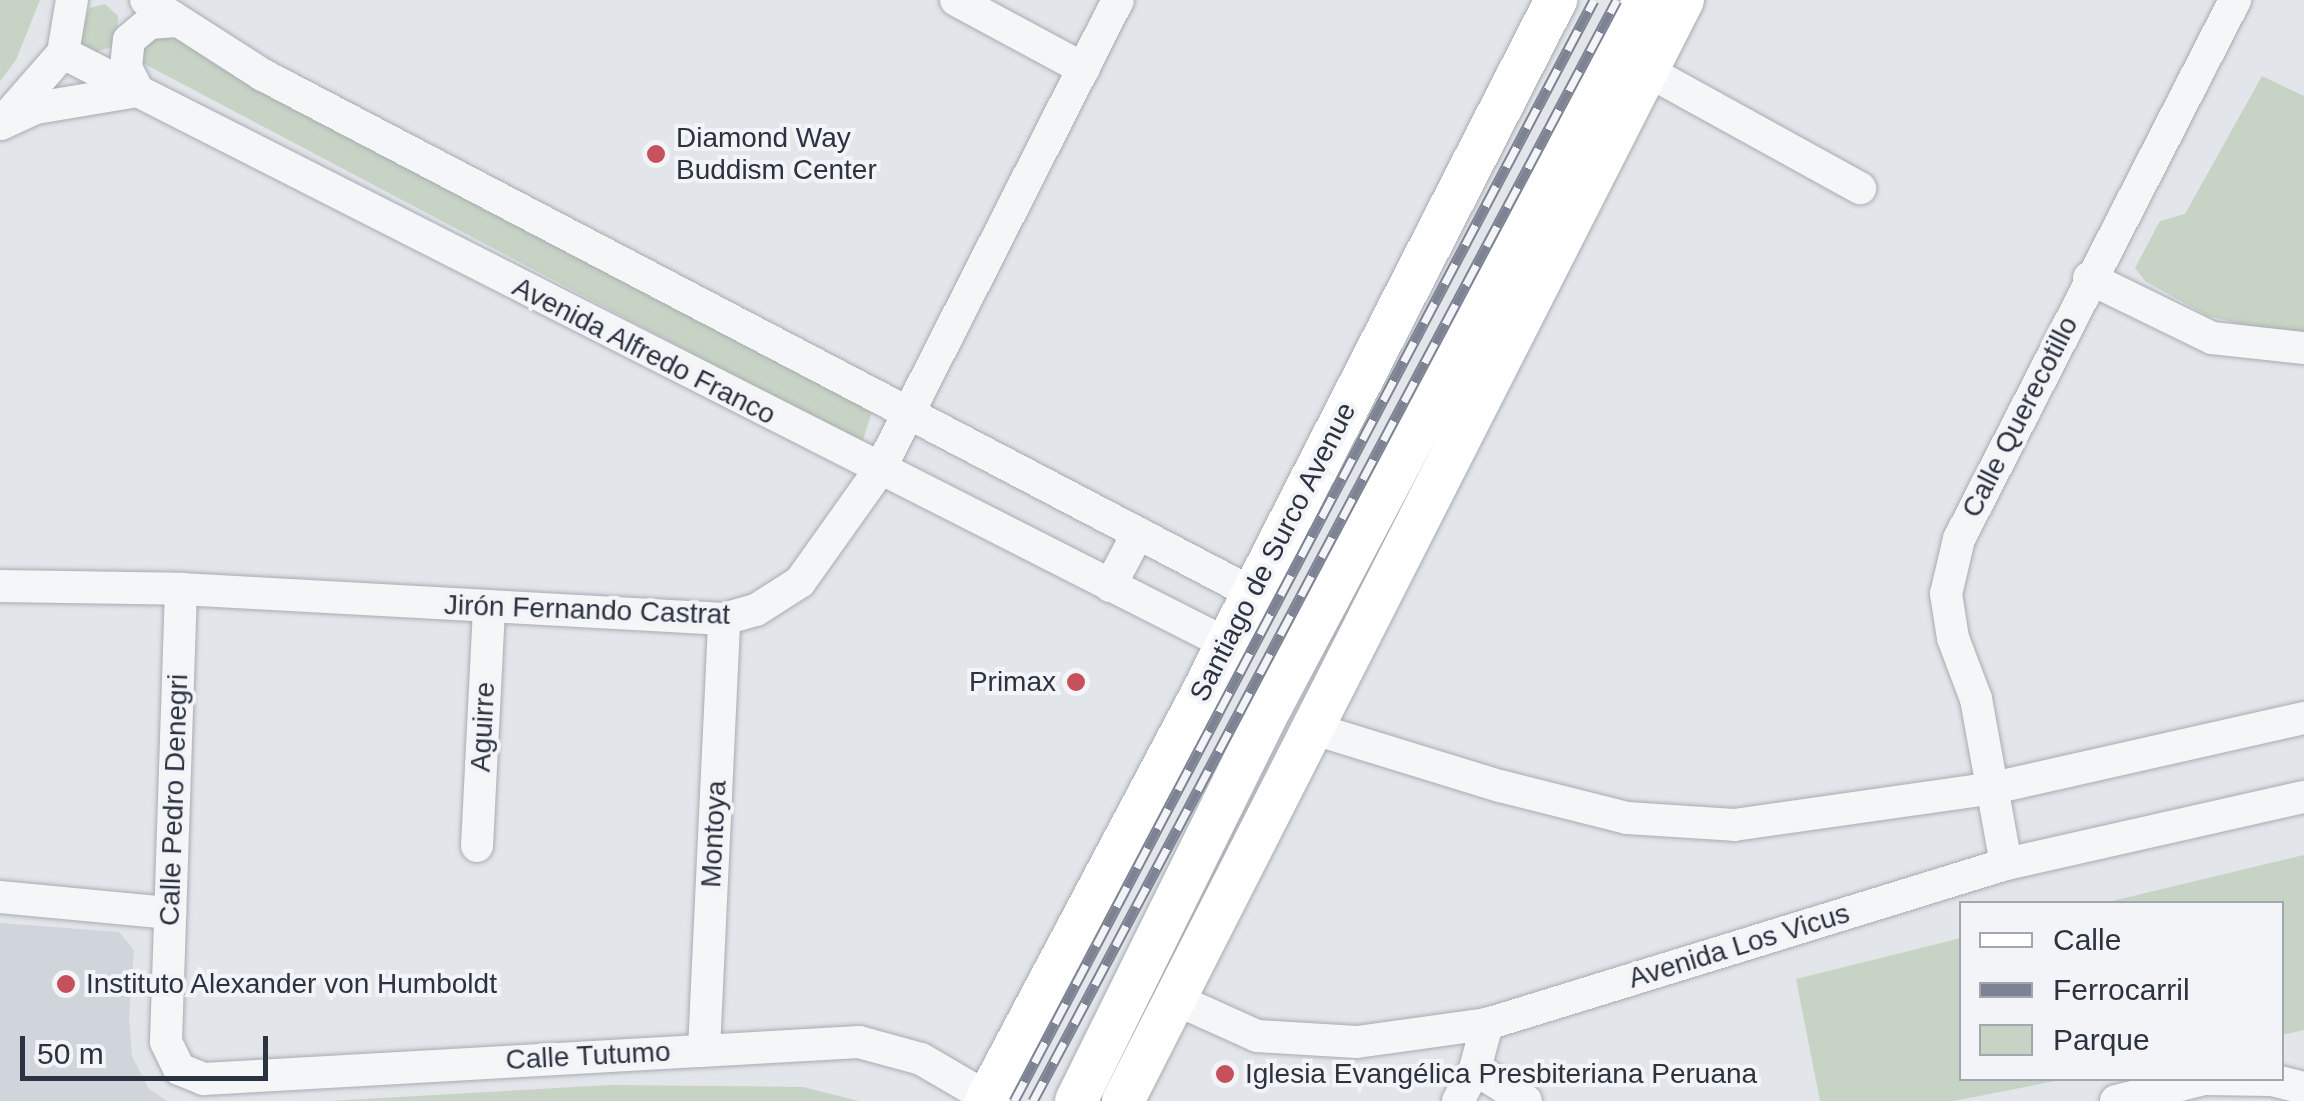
<!DOCTYPE html>
<html>
<head>
<meta charset="utf-8">
<style>
	body { margin:0 }
	#map { position:relative; width:2304px; height:1101px; overflow:hidden; background:#e2e5e9; font-family:Helvetica,sans-serif }
	div>[style] { position:absolute }
	.built>* { inset:0; background:#d0d4db }
	.green>* { inset:0; background:#c7d3c4 }
	.roads { filter:drop-shadow(0 0 2px #a7acb3) drop-shadow(0 0 2px #a7acb3) }
	.minor>* { height:32px; margin:-16px; padding:0 16px; transform-origin:16px; border-radius:16px; background:#f5f6f8 }
	.major>* { height:42px; margin:-21px; padding:0 21px; transform-origin:21px; border-radius:21px; background:#fff }
	.rail>* { height:11px; margin-top:-5.5px; transform-origin:0; background:repeating-linear-gradient(90deg,#f2f4f7 0 22px,#7d8392 0 44px); box-sizing:border-box; border-block:2px solid #7d8392 }
	.dots>* { width:28px; height:28px; translate:-50% -50%; box-sizing:border-box; border:5px solid #f2f4f7; border-radius:50% }
	span { translate:-50% -50%; white-space:nowrap; text-align:center; line-height:1.15; -webkit-text-stroke:8px #f2f4f7; paint-order:stroke }
	.poi-label { font-size:28px; color:#2b3240 }
	.left { translate:0 -50%; text-align:left }
	.right { translate:-100% -50%; text-align:right }
	.street-label { font-size:28px; color:#2b3240 }
	.legend { position:absolute; left:1959px; top:901px; width:325px; height:180px; box-sizing:border-box; background:#f2f4f7; border:2px solid #a2a6ae; margin:0; padding:12px 18px; list-style:none; font-size:30px; color:#2b3240 }
	.legend li { display:flex; align-items:center; gap:20px; height:50px }
	.legend b { width:50px; border:2px solid #a2a6ae }
	.scale { position:absolute; left:20px; top:1036px; width:248px; height:45px; box-sizing:border-box; border:5px solid #2b3240; border-top:0; padding-left:12px; font-size:30px; line-height:35px; white-space:nowrap; color:#2b3240; -webkit-text-stroke:8px #f2f4f7; paint-order:stroke }
</style>
</head>
<body>
<div id="map">
	<div class="built">
		<i style="clip-path:polygon(0 923px,119px 932px,134px 950px,129px 1017px,132px 1056px,148px 1088px,167px 1101px,0 1101px)"></i>
	</div>
	<div class="green">
		<i style="clip-path:polygon(0 0,40px 0,16px 60px,0 81px)"></i>
		<i style="clip-path:polygon(105px 4px,118px 16px,117px 36px,112px 47px,91px 53px,81px 48px,80px 32px,90px 8px)"></i>
		<i style="clip-path:polygon(173px 32px,872px 411px,862px 443px,141px 62px,140px 47px,149px 37px)"></i>
		<i style="clip-path:polygon(2262px 76px,2304px 96px,2304px 333px,2265px 330px,2208px 316px,2145px 281px,2135px 268px,2160px 221px,2185px 214px)"></i>
		<i style="clip-path:polygon(2304px 855px,2304px 1030px,2282px 1035px,2282px 904px,2104px 903px)"></i>
		<i style="clip-path:polygon(1961px 938px,1962px 1078px,2065px 1079px,1954px 1101px,1820px 1101px,1796px 979px)"></i>
		<i style="clip-path:polygon(610px 1085px,803px 1087px,859px 1101px,330px 1101px)"></i>
	</div>
	<div class="roads">
		<div class="minor">
			<i style="left:146px;top:0;width:139px;rotate:32.7deg"></i>
			<i style="left:263px;top:75px;width:1116px;rotate:27.64deg"></i>
			<i style="left:956px;top:0;width:145px;rotate:28.3deg"></i>
			<i style="left:63px;top:53px;width:1305px;rotate:26.92deg"></i>
			<i style="left:1644px;top:69px;width:247px;rotate:28.9deg"></i>
			<i style="left:6px;top:118px;width:86px;rotate:-48.8deg"></i>
			<i style="left:63px;top:53px;width:54px;rotate:-80.4deg"></i>
			<i style="left:1px;top:124px;width:38px;rotate:-25deg"></i>
			<i style="left:36px;top:108px;width:103px;rotate:-9.5deg"></i>
			<i style="left:138px;top:91px;width:27px;rotate:-117deg"></i>
			<i style="left:126px;top:67px;width:27px;rotate:-84deg"></i>
			<i style="left:129px;top:40px;width:26px;rotate:-40deg"></i>
			<i style="left:149px;top:23px;width:28px;rotate:-4deg"></i>
			<i style="left:2089px;top:278px;width:137px;rotate:26deg"></i>
			<i style="left:2212px;top:338px;width:93px;rotate:6.2deg"></i>
			<i style="left:0;top:586px;width:181px;rotate:0.9deg"></i>
			<i style="left:181px;top:589px;width:544px;rotate:3.16deg"></i>
			<i style="left:724px;top:619px;width:33px;rotate:-16deg"></i>
			<i style="left:756px;top:610px;width:52px;rotate:-32.5deg"></i>
			<i style="left:800px;top:582px;width:136px;rotate:-54.6deg"></i>
			<i style="left:879px;top:471px;width:528px;rotate:-63.1deg"></i>
			<i style="left:1110px;top:586px;width:60px;rotate:-62.2deg"></i>
			<i style="left:181px;top:589px;width:453px;rotate:91.9deg"></i>
			<i style="left:166px;top:1042px;width:30px;rotate:64deg"></i>
			<i style="left:179px;top:1069px;width:27px;rotate:22deg"></i>
			<i style="left:204px;top:1079px;width:656px;rotate:-3.23deg"></i>
			<i style="left:859px;top:1042px;width:64px;rotate:15.3deg"></i>
			<i style="left:921px;top:1059px;width:78px;rotate:30.2deg"></i>
			<i style="left:1311px;top:728px;width:198px;rotate:17.1deg"></i>
			<i style="left:1500px;top:786px;width:131px;rotate:14.1deg"></i>
			<i style="left:1627px;top:818px;width:107px;rotate:3.7deg"></i>
			<i style="left:1734px;top:825px;width:262px;rotate:-8.1deg"></i>
			<i style="left:1993px;top:788px;width:319px;rotate:-12.7deg"></i>
			<i style="left:477px;top:846px;width:237px;rotate:-87.1deg"></i>
			<i style="left:2006px;top:864px;width:168px;rotate:-100.3deg"></i>
			<i style="left:1976px;top:699px;width:65px;rotate:-110.7deg"></i>
			<i style="left:1953px;top:638px;width:45px;rotate:-99deg"></i>
			<i style="left:1946px;top:594px;width:57px;rotate:-76.7deg"></i>
			<i style="left:1959px;top:539px;width:606px;rotate:-62.88deg"></i>
			<i style="left:0;top:897px;width:171px;rotate:5.4deg"></i>
			<i style="left:1175px;top:999px;width:90px;rotate:24.3deg"></i>
			<i style="left:1257px;top:1036px;width:100px;rotate:3.4deg"></i>
			<i style="left:1357px;top:1042px;width:131px;rotate:-7.9deg"></i>
			<i style="left:1487px;top:1024px;width:543px;rotate:-17.13deg"></i>
			<i style="left:2006px;top:864px;width:305px;rotate:-12.7deg"></i>
			<i style="left:704px;top:1049px;width:430px;rotate:-87.3deg"></i>
			<i style="left:1475px;top:1069px;width:60px;rotate:32.1deg"></i>
			<i style="left:1458px;top:1101px;width:36px;rotate:-62deg"></i>
			<i style="left:1475px;top:1069px;width:47px;rotate:-75.1deg"></i>
			<i style="left:2116px;top:1101px;width:91px;rotate:-14deg"></i>
			<i style="left:2204px;top:1079px;width:68px;rotate:0.8deg"></i>
			<i style="left:2272px;top:1080px;width:33px;rotate:14deg"></i>
		</div>
		<div class="major">
			<i style="left:986px;top:1101px;width:477px;rotate:-62.1deg"></i>
			<i style="left:1209px;top:679px;width:763px;rotate:-62.93deg"></i>
			<i style="left:1076px;top:1101px;width:437px;rotate:-63.7deg"></i>
			<i style="left:1270px;top:709px;width:802px;rotate:-62.13deg"></i>
			<i style="left:1123px;top:1101px;width:1235px;rotate:-63.04deg"></i>
		</div>
	</div>
	<div class="rail">
		<i style="left:1014px;top:1101px;width:1244px;rotate:-62.22deg"></i>
		<i style="left:1033px;top:1101px;width:1246px;rotate:-62.06deg"></i>
	</div>
	<div class="dots">
		<i style="left:656px;top:154px;background:#c4515c"></i>
		<i style="left:1076px;top:682px;background:#c4515c"></i>
		<i style="left:66px;top:984px;background:#c4515c"></i>
		<i style="left:1225px;top:1074px;background:#c4515c"></i>
	</div>
	<div class="poi-label">
		<span class="left" style="left:676px;top:154px">Diamond Way<br>Buddism Center</span>
		<span class="right" style="left:1056px;top:682px">Primax</span>
		<span class="left" style="left:86px;top:984px">Instituto Alexander von Humboldt</span>
		<span class="left" style="left:1245px;top:1074px">Iglesia Evangélica Presbiteriana Peruana</span>
	</div>
	<div class="street-label">
		<span style="left:644px;top:351px;rotate:27deg">Avenida Alfredo Franco</span>
		<span style="left:2020px;top:417px;rotate:-63deg">Calle Querecotillo</span>
		<span style="left:1273px;top:552px;rotate:-63deg">Santiago de Surco Avenue</span>
		<span style="left:587px;top:610px;rotate:2deg">Jirón Fernando Castrat</span>
		<span style="left:483px;top:727px;rotate:-87deg">Aguirre</span>
		<span style="left:174px;top:800px;rotate:-88deg">Calle Pedro Denegri</span>
		<span style="left:714px;top:834px;rotate:-87deg">Montoya</span>
		<span style="left:1739px;top:946px;rotate:-17deg">Avenida Los Vicus</span>
		<span style="left:588px;top:1056px;rotate:-3deg">Calle Tutumo</span>
	</div>
	<ul class="legend">
	<li><b style="height:12px;background:#fff"></b>Calle</li>
	<li><b style="height:12px;background:#7d8392"></b>Ferrocarril</li>
	<li><b style="height:28px;background:#c7d3c4"></b>Parque</li>
	</ul>
	<div class="scale">50 m</div>
</div>
</body>
</html>
